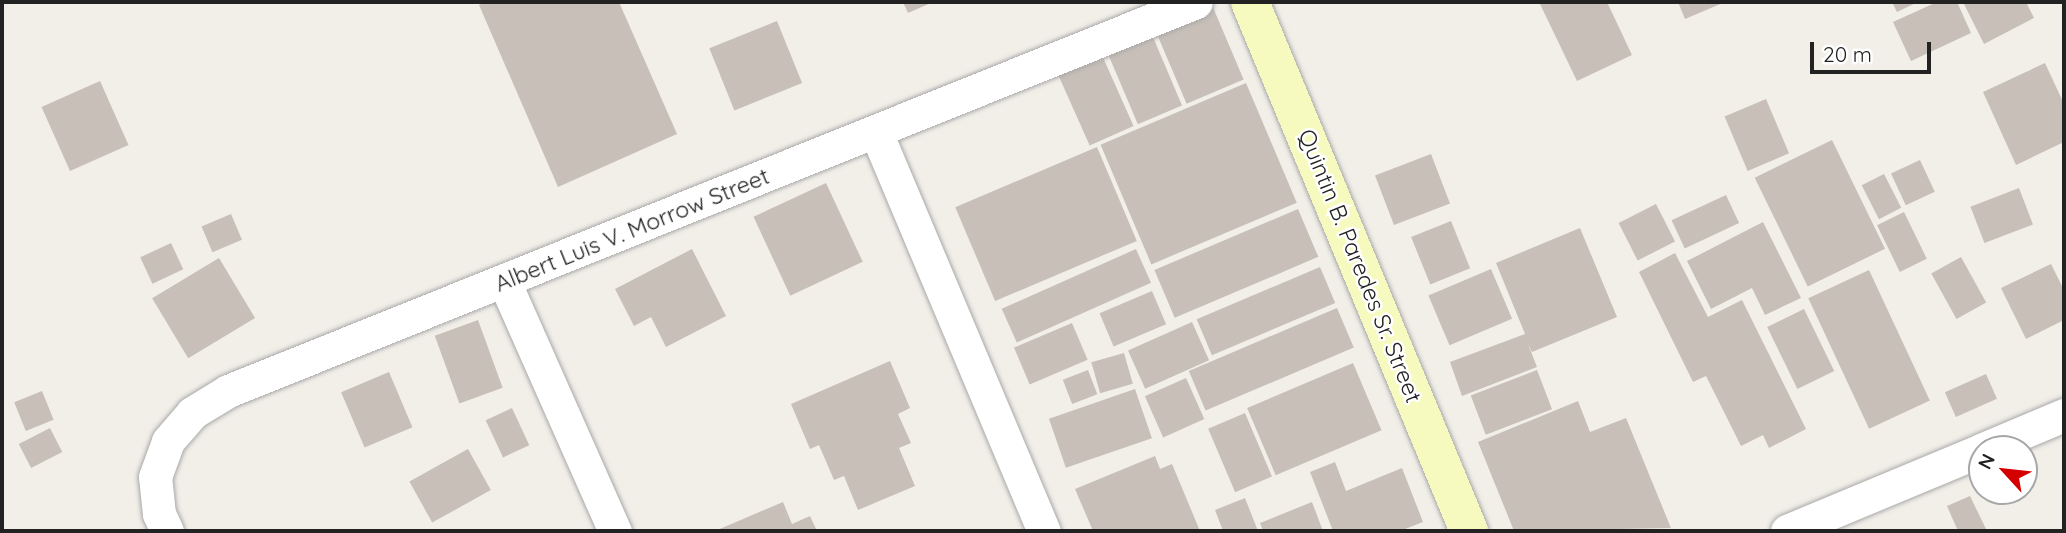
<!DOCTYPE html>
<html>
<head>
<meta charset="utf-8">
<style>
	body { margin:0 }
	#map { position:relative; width:2066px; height:533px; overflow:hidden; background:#f2efe9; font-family:Quicksand,sans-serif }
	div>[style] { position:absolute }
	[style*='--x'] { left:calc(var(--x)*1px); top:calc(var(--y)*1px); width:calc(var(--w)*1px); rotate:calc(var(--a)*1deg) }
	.building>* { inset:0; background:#c7bfb8; transform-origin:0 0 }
	.roads { filter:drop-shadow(0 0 2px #a9a9a9) drop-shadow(0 0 2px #a9a9a9) }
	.street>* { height:33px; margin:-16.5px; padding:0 16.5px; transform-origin:16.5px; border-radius:16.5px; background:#fff }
	.secondary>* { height:38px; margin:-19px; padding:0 19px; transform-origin:19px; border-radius:19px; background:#f7fabf }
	span { translate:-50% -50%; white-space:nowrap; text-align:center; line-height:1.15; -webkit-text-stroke:5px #fff; paint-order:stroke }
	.street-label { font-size:23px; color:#222 }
	.frame { position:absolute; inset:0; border:4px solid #222; pointer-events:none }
	.north { position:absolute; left:1968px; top:435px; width:70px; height:70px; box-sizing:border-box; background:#fff; border:2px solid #a7a7a7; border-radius:50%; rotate:297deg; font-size:19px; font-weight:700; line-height:28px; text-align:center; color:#222 }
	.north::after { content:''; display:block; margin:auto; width:24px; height:32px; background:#d40000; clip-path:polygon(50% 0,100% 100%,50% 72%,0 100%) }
	.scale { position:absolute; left:1810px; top:42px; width:121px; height:32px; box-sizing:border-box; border:4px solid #222; border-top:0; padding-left:9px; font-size:21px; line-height:24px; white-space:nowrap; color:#222; -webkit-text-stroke:5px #fff; paint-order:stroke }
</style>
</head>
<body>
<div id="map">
	<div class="building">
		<i style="clip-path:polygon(486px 2px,619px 2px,677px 134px,558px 187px,479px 5px)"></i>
		<i style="clip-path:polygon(903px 2px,933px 2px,908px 13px)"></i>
		<i style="clip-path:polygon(1607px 2px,1632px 55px,1577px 81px,1540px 4px)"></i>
		<i style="clip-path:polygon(1678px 2px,1725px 2px,1685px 19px)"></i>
		<i style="clip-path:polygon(1892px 2px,1918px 2px,1897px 12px)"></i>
		<i style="clip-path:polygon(1937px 2px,1957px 2px,1971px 33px,1911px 61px,1893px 22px)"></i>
		<i style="clip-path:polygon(1963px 2px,2026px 2px,2034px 18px,1984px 44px)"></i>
		<i style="left:1212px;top:5px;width:81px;height:62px;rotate:67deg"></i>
		<i style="left:777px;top:21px;width:67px;height:73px;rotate:68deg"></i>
		<i style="left:1150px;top:30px;width:82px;height:48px;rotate:67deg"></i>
		<i style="left:1101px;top:53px;width:80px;height:48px;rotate:66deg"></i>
		<i style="clip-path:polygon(2045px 63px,2064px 104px,2064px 142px,2016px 165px,1983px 92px)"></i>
		<i style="left:100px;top:81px;width:70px;height:64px;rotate:66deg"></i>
		<i style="left:1246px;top:83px;width:130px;height:158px;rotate:67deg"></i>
		<i style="left:1766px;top:99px;width:59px;height:45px;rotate:67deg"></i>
		<i style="left:1832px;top:140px;width:121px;height:86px;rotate:64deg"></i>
		<i style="left:1097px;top:147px;width:102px;height:154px;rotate:67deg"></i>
		<i style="left:1431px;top:154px;width:53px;height:60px;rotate:69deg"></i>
		<i style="left:1920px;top:160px;width:35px;height:32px;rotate:65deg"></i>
		<i style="left:1884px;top:174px;width:38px;height:25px;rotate:63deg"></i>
		<i style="left:826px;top:183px;width:87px;height:80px;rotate:65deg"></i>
		<i style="left:2019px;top:188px;width:39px;height:52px;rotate:69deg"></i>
		<i style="left:1726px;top:195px;width:31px;height:60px;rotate:65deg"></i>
		<i style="left:1656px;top:204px;width:42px;height:42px;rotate:63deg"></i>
		<i style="left:1298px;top:209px;width:52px;height:156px;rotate:67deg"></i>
		<i style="left:1904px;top:212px;width:52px;height:30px;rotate:64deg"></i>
		<i style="left:231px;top:214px;width:28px;height:32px;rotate:67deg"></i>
		<i style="left:1451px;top:221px;width:51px;height:43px;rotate:68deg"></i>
		<i style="clip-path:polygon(1763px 222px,1801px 298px,1765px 315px,1752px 288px,1711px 309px,1687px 261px)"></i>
		<i style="clip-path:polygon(1580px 228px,1617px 317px,1532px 352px,1528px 344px,1537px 367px,1462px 396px,1450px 362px,1525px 334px,1496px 263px)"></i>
		<i style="left:171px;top:243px;width:29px;height:34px;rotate:65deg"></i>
		<i style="clip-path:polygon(692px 249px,726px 316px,666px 347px,651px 317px,634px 326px,615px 289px)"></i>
		<i style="left:1136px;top:249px;width:37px;height:147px;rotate:66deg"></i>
		<i style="clip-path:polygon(1675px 253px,1708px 317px,1742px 300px,1806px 429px,1769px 448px,1763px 435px,1741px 446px,1706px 376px,1693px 382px,1639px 272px)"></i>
		<i style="left:1961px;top:257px;width:52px;height:34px;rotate:61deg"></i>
		<i style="left:219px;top:258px;width:70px;height:78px;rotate:59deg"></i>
		<i style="clip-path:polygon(2051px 264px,2064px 290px,2064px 320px,2026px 339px,2001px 288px)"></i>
		<i style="left:1320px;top:267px;width:39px;height:134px;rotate:67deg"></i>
		<i style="left:1491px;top:269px;width:54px;height:68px;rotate:67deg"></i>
		<i style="left:1869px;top:270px;width:144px;height:67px;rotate:65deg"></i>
		<i style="left:1152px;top:291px;width:36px;height:57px;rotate:67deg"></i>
		<i style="left:1337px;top:308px;width:43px;height:161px;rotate:67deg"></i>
		<i style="left:1804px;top:309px;width:69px;height:41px;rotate:64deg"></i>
		<i style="left:478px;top:320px;width:72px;height:46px;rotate:70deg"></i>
		<i style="left:1192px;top:322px;width:42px;height:70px;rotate:66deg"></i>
		<i style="left:1072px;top:323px;width:40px;height:63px;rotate:67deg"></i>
		<i style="left:1124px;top:353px;width:32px;height:34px;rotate:74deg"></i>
		<i style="clip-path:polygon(890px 361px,910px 408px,898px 414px,911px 443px,899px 448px,915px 486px,858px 510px,844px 476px,834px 480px,819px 445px,810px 449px,791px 404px)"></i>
		<i style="left:1353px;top:363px;width:73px;height:115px;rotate:67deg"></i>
		<i style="left:1088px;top:370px;width:26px;height:27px;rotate:69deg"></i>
		<i style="left:1537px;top:370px;width:42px;height:71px;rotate:69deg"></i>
		<i style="left:389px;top:372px;width:60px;height:52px;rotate:67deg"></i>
		<i style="left:1986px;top:374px;width:27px;height:45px;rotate:66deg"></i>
		<i style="left:1186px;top:378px;width:45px;height:45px;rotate:66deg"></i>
		<i style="left:1135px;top:389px;width:52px;height:91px;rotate:71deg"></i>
		<i style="left:42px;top:391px;width:31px;height:30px;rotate:68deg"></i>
		<i style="clip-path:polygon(1578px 401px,1590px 432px,1626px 418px,1671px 528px,1514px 531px,1478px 442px)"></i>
		<i style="left:512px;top:408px;width:41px;height:29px;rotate:65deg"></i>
		<i style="left:1245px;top:413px;width:69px;height:40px;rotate:67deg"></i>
		<i style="left:50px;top:428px;width:27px;height:35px;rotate:63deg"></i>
		<i style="left:468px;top:449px;width:47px;height:67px;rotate:61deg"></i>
		<i style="clip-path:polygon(1155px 456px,1160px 469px,1172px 464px,1200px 531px,1093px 531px,1075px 489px)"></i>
		<i style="clip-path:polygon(1335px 462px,1346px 491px,1402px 468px,1423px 522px,1400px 531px,1333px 531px,1310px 472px)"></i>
		<i style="clip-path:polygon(1970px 496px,1987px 531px,1958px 531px,1947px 506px)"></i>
		<i style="clip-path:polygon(1245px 498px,1258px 531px,1223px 531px,1215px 510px)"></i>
		<i style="clip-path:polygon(783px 502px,792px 524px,810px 516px,817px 531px,715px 531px)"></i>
		<i style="clip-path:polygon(1312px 502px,1323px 531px,1263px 531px,1260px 523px)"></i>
	</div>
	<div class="roads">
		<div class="street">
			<i style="--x:876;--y:132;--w:433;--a:67.2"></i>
			<i style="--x:504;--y:281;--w:274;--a:66.1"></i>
			<i style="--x:1983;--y:449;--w:88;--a:-22.8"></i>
			<i style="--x:167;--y:531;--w:19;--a:-115"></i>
			<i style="--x:159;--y:514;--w:37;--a:-96"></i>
			<i style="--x:155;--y:477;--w:38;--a:-70"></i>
			<i style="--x:168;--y:441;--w:37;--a:-49"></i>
			<i style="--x:192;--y:413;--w:42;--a:-31.4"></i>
			<i style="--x:228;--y:391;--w:1043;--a:-21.89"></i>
			<i style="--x:1787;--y:531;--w:211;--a:-22.6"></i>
		</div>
		<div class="secondary">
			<i style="--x:1250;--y:2;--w:573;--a:67.51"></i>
		</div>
	</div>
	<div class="street-label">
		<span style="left:632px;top:230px;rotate:-22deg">Albert Luis V. Morrow Street</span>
		<span style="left:1360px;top:266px;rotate:68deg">Quintin B. Paredes Sr. Street</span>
	</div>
	<div class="frame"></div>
	<div class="north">N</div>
	<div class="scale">20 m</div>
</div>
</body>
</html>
